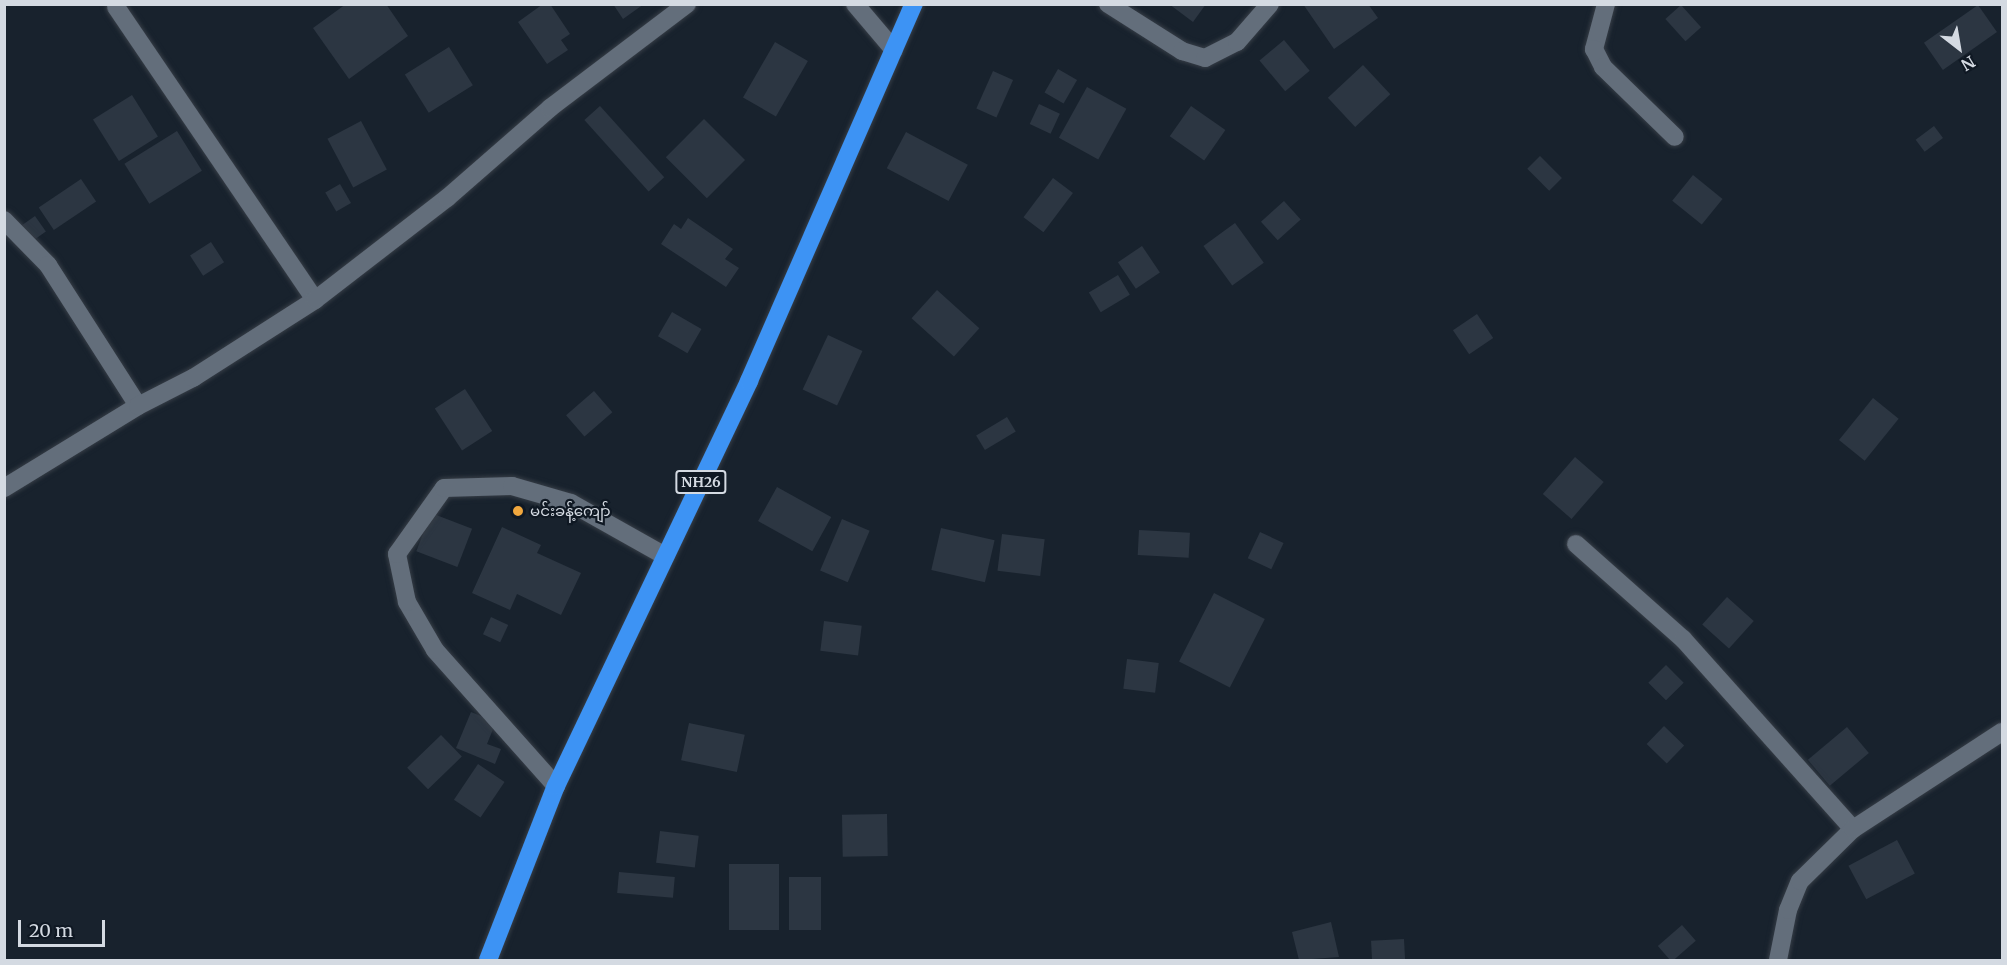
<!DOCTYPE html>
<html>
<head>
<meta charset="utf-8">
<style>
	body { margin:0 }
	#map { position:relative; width:2007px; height:965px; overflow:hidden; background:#18222d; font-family:Merriweather,"Noto Sans Myanmar",serif }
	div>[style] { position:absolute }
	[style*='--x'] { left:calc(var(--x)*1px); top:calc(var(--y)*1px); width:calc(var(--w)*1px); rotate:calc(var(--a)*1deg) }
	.building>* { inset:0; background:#2c3642; transform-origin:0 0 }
	.roads { filter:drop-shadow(0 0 2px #363d46) drop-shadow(0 0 2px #363d46) }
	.minor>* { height:18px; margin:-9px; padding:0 9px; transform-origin:9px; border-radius:9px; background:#636e7b }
	.highway>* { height:18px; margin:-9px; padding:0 9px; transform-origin:9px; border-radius:9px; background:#3d93f4 }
	.dots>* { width:16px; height:16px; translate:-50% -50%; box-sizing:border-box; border:3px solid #0f1823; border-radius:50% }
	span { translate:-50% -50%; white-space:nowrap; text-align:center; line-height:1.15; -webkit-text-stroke:4.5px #0f1823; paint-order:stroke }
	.shield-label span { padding:2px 4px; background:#0f1823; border:2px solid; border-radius:4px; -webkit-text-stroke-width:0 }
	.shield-label { font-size:14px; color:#d4dae2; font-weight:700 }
	.poi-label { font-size:15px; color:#d4dae2 }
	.left { translate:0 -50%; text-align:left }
	.frame { position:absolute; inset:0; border:6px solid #d4dae2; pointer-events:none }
	.north { position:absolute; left:1929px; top:18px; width:60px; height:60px; -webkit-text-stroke:4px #0f1823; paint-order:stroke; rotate:149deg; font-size:16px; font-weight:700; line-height:24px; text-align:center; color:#d4dae2 }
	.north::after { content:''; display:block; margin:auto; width:21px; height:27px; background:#d4dae2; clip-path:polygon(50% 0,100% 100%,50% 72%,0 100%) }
	.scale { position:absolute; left:18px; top:920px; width:87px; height:27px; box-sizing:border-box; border:3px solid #d4dae2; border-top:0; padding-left:8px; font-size:18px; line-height:21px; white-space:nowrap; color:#d4dae2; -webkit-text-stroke:4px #0f1823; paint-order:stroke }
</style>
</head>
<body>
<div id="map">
	<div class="building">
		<i style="clip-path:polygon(346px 4px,386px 4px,408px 36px,349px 79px,313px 28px)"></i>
		<i style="clip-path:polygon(543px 4px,550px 4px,570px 34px,561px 40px,568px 50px,547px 64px,518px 22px)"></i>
		<i style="clip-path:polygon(613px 4px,644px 4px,623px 19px)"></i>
		<i style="clip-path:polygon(1169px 4px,1206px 4px,1193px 22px)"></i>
		<i style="clip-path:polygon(1303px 4px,1368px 4px,1378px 18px,1334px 49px)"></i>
		<i style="left:1681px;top:5px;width:30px;height:21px;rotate:48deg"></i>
		<i style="left:1978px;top:5px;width:33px;height:66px;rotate:55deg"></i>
		<i style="left:1284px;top:40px;width:40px;height:32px;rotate:50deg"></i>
		<i style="left:775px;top:42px;width:38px;height:64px;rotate:30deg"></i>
		<i style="left:449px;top:47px;width:45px;height:52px;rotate:58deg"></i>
		<i style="left:1363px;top:65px;width:40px;height:48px;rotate:47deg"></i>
		<i style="left:1058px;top:69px;width:22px;height:27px;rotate:30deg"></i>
		<i style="left:993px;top:71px;width:22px;height:41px;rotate:24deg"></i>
		<i style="left:1087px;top:87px;width:45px;height:58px;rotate:29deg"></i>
		<i style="left:132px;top:95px;width:49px;height:46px;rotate:58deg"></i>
		<i style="left:1039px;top:104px;width:23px;height:22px;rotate:25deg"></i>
		<i style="left:600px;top:106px;width:96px;height:21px;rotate:48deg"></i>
		<i style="left:1191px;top:106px;width:42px;height:37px;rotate:35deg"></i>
		<i style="left:704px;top:119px;width:58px;height:54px;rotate:45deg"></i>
		<i style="left:361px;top:121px;width:55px;height:38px;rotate:62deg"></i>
		<i style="left:1934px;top:126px;width:15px;height:23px;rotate:53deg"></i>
		<i style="left:177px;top:131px;width:47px;height:62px;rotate:58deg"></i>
		<i style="left:906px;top:132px;width:70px;height:41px;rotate:28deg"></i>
		<i style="left:1540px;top:156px;width:31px;height:18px;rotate:45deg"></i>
		<i style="left:1693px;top:175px;width:38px;height:33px;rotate:39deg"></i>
		<i style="left:1053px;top:178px;width:25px;height:49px;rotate:37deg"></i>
		<i style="left:81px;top:179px;width:27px;height:51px;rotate:56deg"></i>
		<i style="left:340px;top:184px;width:22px;height:17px;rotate:60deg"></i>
		<i style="left:1284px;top:201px;width:25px;height:31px;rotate:48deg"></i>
		<i style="left:35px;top:216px;width:19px;height:16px;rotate:55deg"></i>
		<i style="clip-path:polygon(688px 218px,733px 249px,725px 259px,739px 268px,726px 287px,661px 244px,674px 224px,681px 229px)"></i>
		<i style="left:1235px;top:223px;width:49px;height:39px;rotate:54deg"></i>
		<i style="left:211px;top:242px;width:24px;height:25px;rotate:57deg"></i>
		<i style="left:1142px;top:246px;width:32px;height:29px;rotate:56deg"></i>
		<i style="left:1118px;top:275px;width:23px;height:34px;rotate:59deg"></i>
		<i style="left:937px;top:290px;width:57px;height:38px;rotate:42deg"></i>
		<i style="left:672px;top:312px;width:34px;height:28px;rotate:30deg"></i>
		<i style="left:1477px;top:314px;width:29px;height:29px;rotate:56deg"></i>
		<i style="left:828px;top:335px;width:38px;height:60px;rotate:25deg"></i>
		<i style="left:465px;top:389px;width:50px;height:36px;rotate:57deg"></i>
		<i style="left:594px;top:391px;width:28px;height:37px;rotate:49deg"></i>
		<i style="left:1873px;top:398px;width:33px;height:54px;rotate:39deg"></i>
		<i style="left:1007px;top:417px;width:17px;height:36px;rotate:59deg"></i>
		<i style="left:1575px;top:457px;width:38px;height:49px;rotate:41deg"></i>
		<i style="left:777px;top:487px;width:62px;height:39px;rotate:29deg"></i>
		<i style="left:431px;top:513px;width:44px;height:41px;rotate:21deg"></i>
		<i style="left:842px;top:519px;width:30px;height:56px;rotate:23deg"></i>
		<i style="clip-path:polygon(502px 527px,541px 545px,537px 553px,581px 573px,561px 615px,517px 594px,510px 610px,472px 593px)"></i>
		<i style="left:941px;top:528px;width:55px;height:43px;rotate:13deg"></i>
		<i style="left:1139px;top:530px;width:51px;height:25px;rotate:3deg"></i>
		<i style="left:1260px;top:532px;width:26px;height:29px;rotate:25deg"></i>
		<i style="left:1002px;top:534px;width:43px;height:37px;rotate:7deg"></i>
		<i style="left:1214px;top:593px;width:57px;height:77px;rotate:27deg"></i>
		<i style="left:1727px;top:597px;width:36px;height:37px;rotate:42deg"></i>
		<i style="left:491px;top:617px;width:19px;height:19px;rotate:25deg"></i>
		<i style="left:824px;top:621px;width:38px;height:30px;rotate:7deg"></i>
		<i style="left:1127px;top:659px;width:32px;height:30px;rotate:7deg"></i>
		<i style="left:1666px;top:665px;width:25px;height:25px;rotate:45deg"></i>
		<i style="clip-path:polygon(471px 712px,496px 722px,487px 744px,501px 749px,495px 764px,456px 748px)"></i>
		<i style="left:689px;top:723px;width:57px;height:38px;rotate:12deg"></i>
		<i style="left:1664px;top:726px;width:28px;height:25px;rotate:44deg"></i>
		<i style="left:1847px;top:727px;width:34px;height:51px;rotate:50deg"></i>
		<i style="left:441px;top:735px;width:30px;height:47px;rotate:46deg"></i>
		<i style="left:478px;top:764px;width:32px;height:43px;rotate:34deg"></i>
		<i style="left:887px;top:814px;width:42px;height:45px;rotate:89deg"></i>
		<i style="left:660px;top:831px;width:39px;height:32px;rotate:7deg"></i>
		<i style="left:1897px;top:840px;width:38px;height:55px;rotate:62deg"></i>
		<i style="left:779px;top:864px;width:66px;height:50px;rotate:90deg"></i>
		<i style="left:619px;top:872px;width:56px;height:21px;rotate:5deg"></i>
		<i style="left:789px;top:877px;width:32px;height:53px"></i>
		<i style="clip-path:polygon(1331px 922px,1339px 957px,1299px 960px,1292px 932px)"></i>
		<i style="left:1682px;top:925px;width:21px;height:32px;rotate:49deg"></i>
		<i style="left:1404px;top:939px;width:21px;height:33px;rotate:87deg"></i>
	</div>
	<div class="roads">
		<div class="minor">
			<i style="--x:855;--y:4;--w:60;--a:49.7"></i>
			<i style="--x:1108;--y:4;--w:88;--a:32.4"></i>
			<i style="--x:1182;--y:51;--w:24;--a:17"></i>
			<i style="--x:1205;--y:58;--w:36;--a:-27"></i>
			<i style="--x:1237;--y:42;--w:50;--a:-49"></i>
			<i style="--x:1606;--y:4;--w:47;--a:104.9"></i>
			<i style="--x:1594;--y:49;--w:20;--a:63"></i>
			<i style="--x:1603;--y:67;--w:100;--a:44.2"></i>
			<i style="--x:116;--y:7;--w:354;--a:55.8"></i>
			<i style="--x:4;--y:220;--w:63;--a:45.6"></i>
			<i style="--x:48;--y:265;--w:167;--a:57.4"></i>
			<i style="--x:138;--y:406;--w:157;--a:148.5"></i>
			<i style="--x:138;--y:406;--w:62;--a:-27"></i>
			<i style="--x:193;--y:378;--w:145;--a:-32.6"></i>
			<i style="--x:315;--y:300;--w:167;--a:-37.7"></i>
			<i style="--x:447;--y:198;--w:137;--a:-41.1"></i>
			<i style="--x:550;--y:108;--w:172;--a:-37.2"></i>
			<i style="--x:1576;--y:544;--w:143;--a:41.6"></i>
			<i style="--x:1683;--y:639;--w:255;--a:48.2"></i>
			<i style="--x:556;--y:786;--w:182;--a:-131.7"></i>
			<i style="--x:435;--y:650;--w:56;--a:-120.3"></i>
			<i style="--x:407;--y:602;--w:49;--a:-101.8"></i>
			<i style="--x:397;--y:554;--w:81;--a:-54.5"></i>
			<i style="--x:444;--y:488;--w:68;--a:-1.7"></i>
			<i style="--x:512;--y:486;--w:61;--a:16.1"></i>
			<i style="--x:571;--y:503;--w:108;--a:29.4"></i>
			<i style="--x:1778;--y:960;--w:51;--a:-78.7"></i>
			<i style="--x:1788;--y:910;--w:31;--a:-68"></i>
			<i style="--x:1800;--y:881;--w:74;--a:-44.5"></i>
			<i style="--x:1853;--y:829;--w:178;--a:-33.1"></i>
		</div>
		<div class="highway">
			<i style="--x:488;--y:960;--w:187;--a:-68.7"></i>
			<i style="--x:556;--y:786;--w:449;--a:-64.5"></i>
			<i style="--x:749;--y:381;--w:412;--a:-66.4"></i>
		</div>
	</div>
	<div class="dots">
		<i style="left:518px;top:511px;background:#f0a73e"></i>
	</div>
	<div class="shield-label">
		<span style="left:701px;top:482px">NH26</span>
	</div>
	<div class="poi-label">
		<span class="left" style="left:530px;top:511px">မင်းခန့်ကျော်</span>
	</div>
	<div class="frame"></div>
	<div class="north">N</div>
	<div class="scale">20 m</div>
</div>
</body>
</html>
